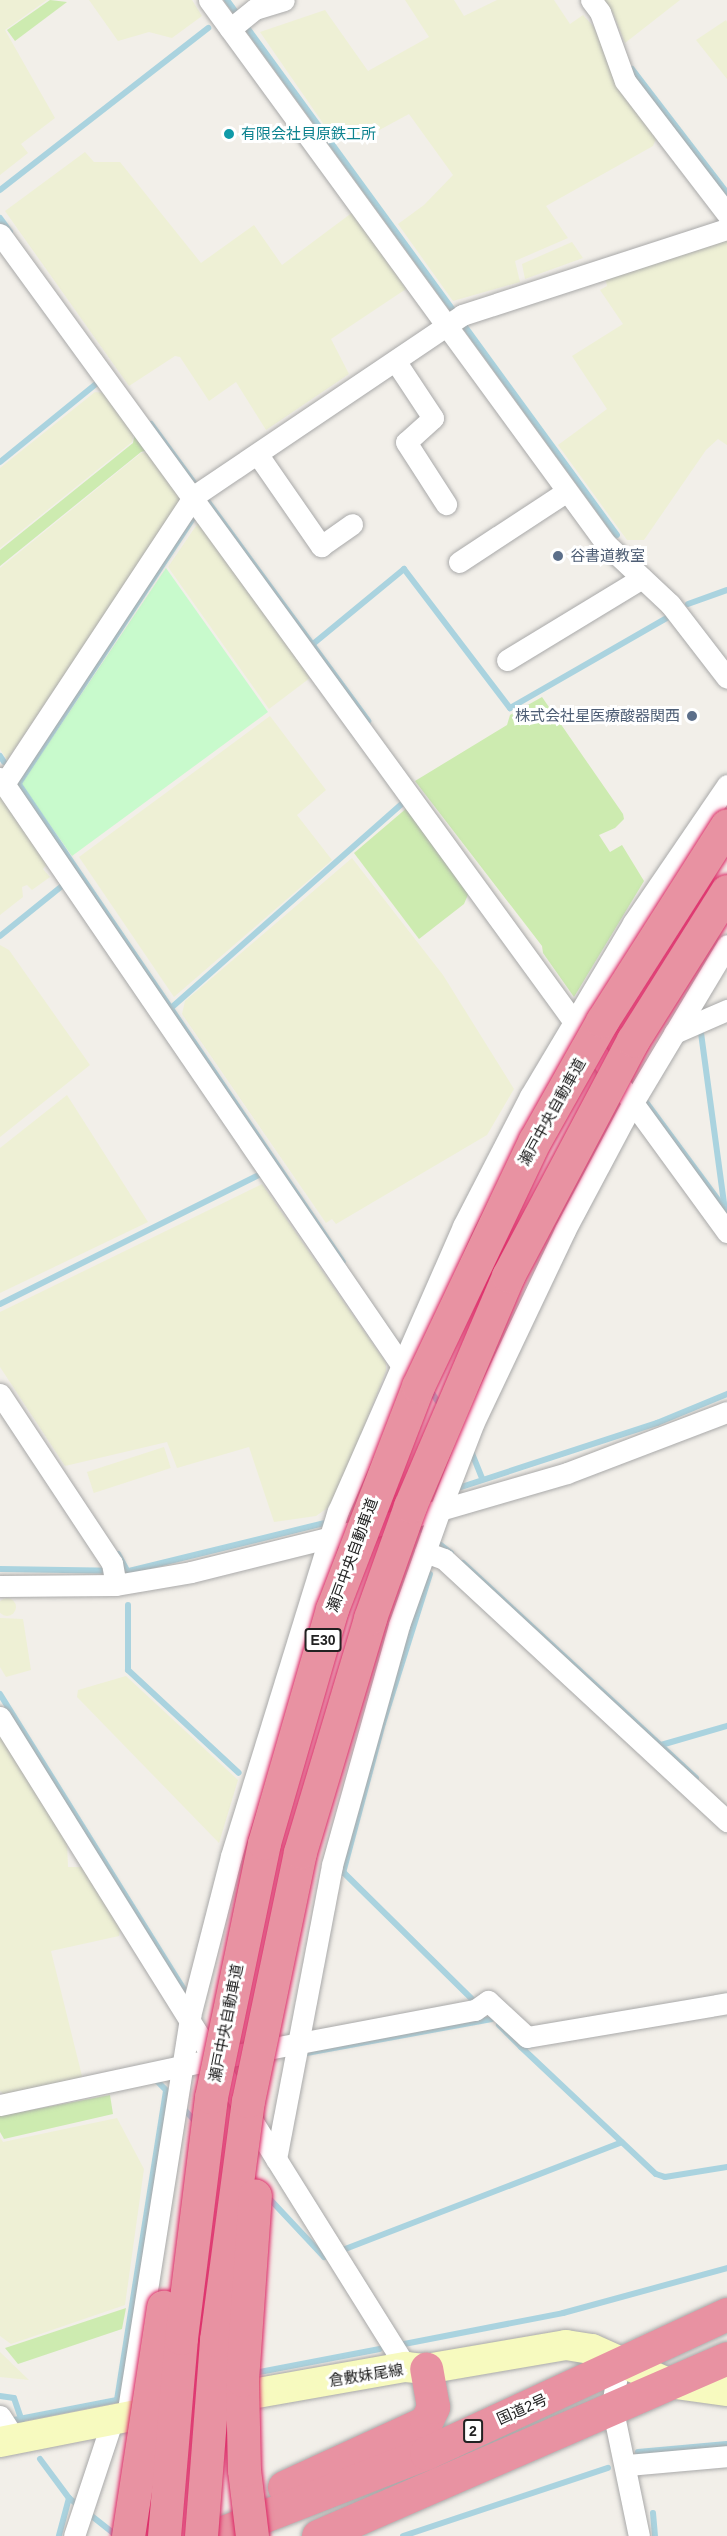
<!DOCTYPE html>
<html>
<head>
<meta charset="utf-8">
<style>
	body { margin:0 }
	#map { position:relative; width:727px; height:2536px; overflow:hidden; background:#f2efe9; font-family:Arial,"Noto Sans JP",sans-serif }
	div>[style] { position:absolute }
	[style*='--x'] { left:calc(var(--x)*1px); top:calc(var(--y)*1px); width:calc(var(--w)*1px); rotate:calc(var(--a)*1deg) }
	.farmland>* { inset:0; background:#eef0d5; transform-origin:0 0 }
	.round { border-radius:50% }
	.grass>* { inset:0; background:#cdebb0 }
	.park>* { inset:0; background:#c8facc }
	.stream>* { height:6px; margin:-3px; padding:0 3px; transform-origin:3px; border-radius:3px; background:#aad3df }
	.roads { filter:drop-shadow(0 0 2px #a9a9a9) drop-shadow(0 0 2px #a9a9a9) }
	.street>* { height:21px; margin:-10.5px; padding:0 10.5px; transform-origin:10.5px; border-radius:10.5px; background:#fff }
	.secondary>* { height:30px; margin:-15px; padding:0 15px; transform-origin:15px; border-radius:15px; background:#f7fabf }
	.highway>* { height:33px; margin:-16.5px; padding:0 16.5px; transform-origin:16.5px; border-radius:16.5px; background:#e892a2 }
	.bridges { filter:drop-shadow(0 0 2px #dc2a67) drop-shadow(0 0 2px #dc2a67) }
	.highway-bridge>* { height:33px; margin:-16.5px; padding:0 16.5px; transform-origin:16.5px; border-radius:16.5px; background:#e892a2 }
	.dots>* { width:16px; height:16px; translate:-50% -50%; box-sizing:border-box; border:3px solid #fff; border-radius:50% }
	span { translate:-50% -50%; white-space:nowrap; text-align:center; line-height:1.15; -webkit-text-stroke:6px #fff; paint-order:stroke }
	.shield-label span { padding:2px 4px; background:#fff; border:2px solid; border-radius:4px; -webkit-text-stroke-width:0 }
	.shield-label { font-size:14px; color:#222; font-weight:700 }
	.culture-label { font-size:15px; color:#0d838f }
	.left { translate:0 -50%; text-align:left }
	.service-label { font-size:15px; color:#4e5e75 }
	.right { translate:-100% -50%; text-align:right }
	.street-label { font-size:15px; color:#222 }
</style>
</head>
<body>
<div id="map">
	<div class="farmland">
		<i style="clip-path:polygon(0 0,47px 0,5px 30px,55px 118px,21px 144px,28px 153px,0 175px)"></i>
		<i style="clip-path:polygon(89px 0,192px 0,202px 16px,172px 38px,149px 32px,118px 41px)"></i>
		<i style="clip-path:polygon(405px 0,454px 0,464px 16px,497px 0,554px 0,570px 24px,583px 15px,594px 27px,616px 80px,658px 134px,653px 146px,546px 206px,568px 238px,515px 261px,520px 282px,453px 301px,398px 224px,424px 205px,453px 175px,409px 114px,359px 141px,354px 133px,336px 142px,260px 32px,325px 10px,368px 71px,429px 37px)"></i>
		<i style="clip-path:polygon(603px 0,680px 0,625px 43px,613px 13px)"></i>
		<i style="clip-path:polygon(726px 20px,727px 22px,727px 79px,696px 40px)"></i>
		<i style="clip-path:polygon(85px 152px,94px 162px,120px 162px,201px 263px,254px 225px,282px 265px,353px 212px,406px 289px,331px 339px,349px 374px,266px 430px,236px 382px,209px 401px,180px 357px,175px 356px,129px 386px,5px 211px)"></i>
		<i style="clip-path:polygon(727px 238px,727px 445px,718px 439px,706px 450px,644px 540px,627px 540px,558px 445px,607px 409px,572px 356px,623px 324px,600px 290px,607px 286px,605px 276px)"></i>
		<i style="clip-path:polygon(572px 242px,583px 258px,525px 279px,522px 264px)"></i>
		<i style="clip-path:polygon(95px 392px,104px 393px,134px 433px,132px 442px,0 548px,0 468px)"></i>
		<i style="clip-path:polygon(149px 452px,180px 498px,179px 504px,7px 760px,0 749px,0 568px,141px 453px)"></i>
		<i style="clip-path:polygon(200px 520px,310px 678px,269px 709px,168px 567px)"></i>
		<i style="clip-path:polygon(270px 716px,326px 790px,297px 815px,332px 860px,174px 997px,79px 857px)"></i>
		<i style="clip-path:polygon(0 794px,47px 864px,43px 869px,50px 877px,32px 890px,27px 885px,22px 887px,23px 897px,0 915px)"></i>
		<i style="clip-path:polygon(352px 858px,443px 975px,514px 1089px,487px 1135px,336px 1224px,332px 1219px,326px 1223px,182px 1014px,185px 1001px)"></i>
		<i style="clip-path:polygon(0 945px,9px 950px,90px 1065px,0 1137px)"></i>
		<i style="clip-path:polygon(67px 1095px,148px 1222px,0 1293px,0 1148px)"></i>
		<i style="clip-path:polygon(262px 1184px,386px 1363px,386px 1371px,333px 1504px,316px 1516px,274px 1522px,249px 1447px,177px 1468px,167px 1442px,65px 1466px,0 1367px,0 1312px)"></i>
		<i style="left:164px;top:1447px;width:22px;height:81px;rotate:72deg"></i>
		<i class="round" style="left:-2px;top:1598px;width:18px;height:18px"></i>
		<i style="clip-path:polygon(0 1618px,23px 1619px,31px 1670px,6px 1677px,0 1667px)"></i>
		<i style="clip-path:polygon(126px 1676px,238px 1780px,219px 1843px,77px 1697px,78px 1690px)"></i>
		<i style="clip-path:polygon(0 1735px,67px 1842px,68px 1867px,83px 1867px,120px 1929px,119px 1936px,51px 1951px,82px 2076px,76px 2083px,6px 2096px,0 2091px)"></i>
		<i style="clip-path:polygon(117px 2118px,144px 2169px,125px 2305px,11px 2344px,0 2336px,0 2137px,3px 2142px)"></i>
		<i style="clip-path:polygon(0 2352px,29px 2380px,0 2377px)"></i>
	</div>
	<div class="grass">
		<i style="clip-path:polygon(50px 0,67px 2px,15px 41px,7px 30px)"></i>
		<i style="clip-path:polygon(135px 432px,148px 450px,141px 452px,0 566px,0 550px,133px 443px)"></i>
		<i style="clip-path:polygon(542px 697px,623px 814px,624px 819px,615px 828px,599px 835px,610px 852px,622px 845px,644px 881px,574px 997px,543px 953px,542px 946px,415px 781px,507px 725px,510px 715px)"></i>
		<i style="clip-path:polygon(408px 807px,470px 890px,464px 904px,419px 939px,354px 853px)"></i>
		<i style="clip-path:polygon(110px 2095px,113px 2114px,4px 2139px,0 2132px,0 2116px)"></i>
		<i style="clip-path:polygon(126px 2308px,122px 2329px,18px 2364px,5px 2348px)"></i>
	</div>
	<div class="park">
		<i style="clip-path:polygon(166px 568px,268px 712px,72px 856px,21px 784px)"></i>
	</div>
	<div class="stream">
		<i style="--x:227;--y:0;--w:662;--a:53.91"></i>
		<i style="--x:632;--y:69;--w:156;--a:52.5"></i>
		<i style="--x:0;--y:190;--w:264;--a:-37.9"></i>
		<i style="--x:0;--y:218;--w:17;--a:54"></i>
		<i style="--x:151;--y:424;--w:368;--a:53.8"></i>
		<i style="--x:0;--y:462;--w:124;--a:-39.1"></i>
		<i style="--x:688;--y:604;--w:41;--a:-19.7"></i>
		<i style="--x:313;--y:644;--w:118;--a:-39.5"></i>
		<i style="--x:404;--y:569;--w:175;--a:52.7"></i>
		<i style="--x:510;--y:708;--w:187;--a:-29.9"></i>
		<i style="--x:0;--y:756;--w:7;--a:56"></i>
		<i style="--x:16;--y:780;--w:582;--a:55.85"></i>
		<i style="--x:19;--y:783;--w:326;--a:-56.7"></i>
		<i style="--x:0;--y:936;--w:86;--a:-38.9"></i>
		<i style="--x:171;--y:1008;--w:314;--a:-41.5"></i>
		<i style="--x:701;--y:1033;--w:179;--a:82.3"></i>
		<i style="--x:646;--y:1102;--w:133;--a:53.6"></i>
		<i style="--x:0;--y:1304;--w:296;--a:-26.5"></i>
		<i style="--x:428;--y:1387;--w:23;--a:56"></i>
		<i style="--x:469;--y:1446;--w:35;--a:68"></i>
		<i style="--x:452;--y:1490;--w:216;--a:-18.1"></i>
		<i style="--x:657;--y:1423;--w:76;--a:-22.5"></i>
		<i style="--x:414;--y:1524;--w:47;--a:38.1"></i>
		<i style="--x:118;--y:1554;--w:23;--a:61"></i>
		<i style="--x:463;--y:1563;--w:317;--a:42.7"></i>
		<i style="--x:0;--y:1569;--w:129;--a:0.9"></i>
		<i style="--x:129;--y:1571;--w:206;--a:-13.8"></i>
		<i style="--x:128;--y:1605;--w:65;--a:90"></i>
		<i style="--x:128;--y:1670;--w:151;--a:42.9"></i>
		<i style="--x:0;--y:1694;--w:350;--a:58.1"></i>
		<i style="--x:661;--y:1745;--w:69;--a:-16.1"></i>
		<i style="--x:338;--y:1867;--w:195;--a:44.6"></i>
		<i style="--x:343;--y:1873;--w:155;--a:-75.1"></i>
		<i style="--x:383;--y:1723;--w:156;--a:-72.5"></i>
		<i style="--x:499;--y:2025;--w:31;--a:45"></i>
		<i style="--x:521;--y:2047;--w:10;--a:-11"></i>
		<i style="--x:521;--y:2047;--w:185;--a:43.3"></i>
		<i style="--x:656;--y:2174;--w:9;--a:18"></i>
		<i style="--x:665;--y:2177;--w:63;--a:-9.2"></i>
		<i style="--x:301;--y:2054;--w:194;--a:-10.4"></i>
		<i style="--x:157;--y:2081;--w:16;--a:45"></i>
		<i style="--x:181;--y:2106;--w:23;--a:47"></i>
		<i style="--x:266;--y:2195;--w:85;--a:46.9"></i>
		<i style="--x:324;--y:2257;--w:4;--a:-27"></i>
		<i style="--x:340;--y:2251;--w:302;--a:-21.1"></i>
		<i style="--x:399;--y:2345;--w:167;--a:-11"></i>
		<i style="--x:563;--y:2313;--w:170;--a:-15.3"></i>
		<i style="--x:254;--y:2373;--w:128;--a:-10.8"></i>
		<i style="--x:0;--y:2396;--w:14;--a:8"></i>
		<i style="--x:14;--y:2398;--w:24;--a:71"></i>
		<i style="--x:117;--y:2400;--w:313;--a:-81"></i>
		<i style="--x:9;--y:2421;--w:119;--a:-11.1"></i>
		<i style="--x:638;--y:2452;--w:89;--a:-5.1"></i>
		<i style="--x:40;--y:2459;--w:49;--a:53.4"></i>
		<i style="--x:69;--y:2498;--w:39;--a:105"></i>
		<i style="--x:69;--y:2498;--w:61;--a:38.4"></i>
		<i style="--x:653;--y:2513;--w:23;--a:85"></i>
		<i style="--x:403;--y:2536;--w:216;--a:-18.4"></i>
	</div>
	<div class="roads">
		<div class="street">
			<i style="--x:209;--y:0;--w:673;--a:53.88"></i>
			<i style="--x:606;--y:544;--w:88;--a:43.2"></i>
			<i style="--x:670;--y:604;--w:93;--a:52.4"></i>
			<i style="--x:591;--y:0;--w:15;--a:53"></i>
			<i style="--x:600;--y:12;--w:73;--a:70.1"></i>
			<i style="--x:625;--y:81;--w:168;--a:52.5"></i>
			<i style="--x:230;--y:29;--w:32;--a:-39"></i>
			<i style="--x:255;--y:9;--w:30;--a:-17"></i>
			<i style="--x:0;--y:234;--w:1235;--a:53.93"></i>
			<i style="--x:396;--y:362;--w:67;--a:56.5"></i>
			<i style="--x:433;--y:418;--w:36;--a:138"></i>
			<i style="--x:406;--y:442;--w:74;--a:57.2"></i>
			<i style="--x:258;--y:455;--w:111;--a:55.3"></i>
			<i style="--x:321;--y:546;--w:38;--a:-35"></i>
			<i style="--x:459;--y:562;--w:129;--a:-33.3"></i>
			<i style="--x:507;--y:660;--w:158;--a:-31.3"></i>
			<i style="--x:0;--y:778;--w:709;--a:55.64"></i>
			<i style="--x:4;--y:784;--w:345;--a:-56.6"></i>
			<i style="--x:194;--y:496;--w:323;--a:-34"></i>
			<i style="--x:462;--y:315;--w:279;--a:-18"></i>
			<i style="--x:674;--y:1033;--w:58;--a:-23.5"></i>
			<i style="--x:0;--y:1394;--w:203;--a:56.5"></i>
			<i style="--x:112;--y:1563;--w:22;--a:80"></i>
			<i style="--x:425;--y:1552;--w:20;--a:20"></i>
			<i style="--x:444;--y:1559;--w:386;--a:42.8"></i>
			<i style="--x:0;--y:1586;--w:116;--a:-0.5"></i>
			<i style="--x:116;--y:1585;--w:76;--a:-9.8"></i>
			<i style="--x:191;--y:1572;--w:257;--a:-14"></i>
			<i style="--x:440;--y:1510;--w:132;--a:-16.2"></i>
			<i style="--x:567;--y:1473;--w:171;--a:-20.9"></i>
			<i style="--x:0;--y:1717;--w:766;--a:58.01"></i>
			<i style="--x:0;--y:2105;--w:220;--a:-12.1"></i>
			<i style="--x:215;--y:2059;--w:265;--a:-10.7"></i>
			<i style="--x:475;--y:2010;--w:16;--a:-35"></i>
			<i style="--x:488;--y:2001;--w:53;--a:42.7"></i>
			<i style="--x:527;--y:2037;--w:203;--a:-9.6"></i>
			<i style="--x:276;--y:2159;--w:299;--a:-79.2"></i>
			<i style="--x:332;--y:1865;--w:249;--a:-74.4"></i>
			<i style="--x:399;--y:1625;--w:122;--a:-70.4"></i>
			<i style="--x:440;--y:1510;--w:94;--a:-68.9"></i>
			<i style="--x:474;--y:1422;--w:212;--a:-64.6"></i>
			<i style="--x:565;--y:1230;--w:143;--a:-62"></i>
			<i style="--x:632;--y:1104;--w:185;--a:-59.1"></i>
			<i style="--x:619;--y:2362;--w:45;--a:99"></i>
			<i style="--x:612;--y:2406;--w:133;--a:78.3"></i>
			<i style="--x:0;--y:2416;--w:27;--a:57"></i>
			<i style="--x:127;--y:2416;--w:405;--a:-81"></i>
			<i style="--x:190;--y:2016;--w:165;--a:-75.6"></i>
			<i style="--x:231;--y:1856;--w:361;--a:-72.8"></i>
			<i style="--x:338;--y:1511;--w:311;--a:-66.3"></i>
			<i style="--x:463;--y:1226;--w:146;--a:-62.7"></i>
			<i style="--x:530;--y:1096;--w:201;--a:-59.2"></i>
			<i style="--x:633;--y:923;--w:167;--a:-55.7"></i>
			<i style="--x:627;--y:2465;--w:100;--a:-5.1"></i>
			<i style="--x:74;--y:2536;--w:123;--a:-71.6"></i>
		</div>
		<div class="secondary">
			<i style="--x:218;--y:2400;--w:191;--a:-10"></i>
			<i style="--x:406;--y:2367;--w:20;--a:6"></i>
			<i style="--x:426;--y:2369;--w:142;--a:-9.7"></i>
			<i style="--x:566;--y:2345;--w:26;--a:9"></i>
			<i style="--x:592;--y:2349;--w:83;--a:24.1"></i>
			<i style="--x:668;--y:2383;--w:60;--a:7.7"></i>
			<i style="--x:0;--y:2442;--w:174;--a:-11.2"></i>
		</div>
		<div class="highway">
			<i style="--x:284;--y:2487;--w:156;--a:-24.6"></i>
			<i style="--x:426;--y:2422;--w:17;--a:-65"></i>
			<i style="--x:433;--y:2407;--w:39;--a:-100"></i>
			<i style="--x:213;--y:2536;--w:229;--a:-21.3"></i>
			<i style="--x:426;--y:2453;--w:332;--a:-24.8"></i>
			<i style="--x:318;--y:2536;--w:446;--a:-23.5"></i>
		</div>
	</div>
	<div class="bridges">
		<div class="highway-bridge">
			<i style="--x:128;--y:2536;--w:232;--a:-81.3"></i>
			<i style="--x:164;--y:2536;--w:199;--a:-85.1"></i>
			<i style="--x:181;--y:2338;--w:243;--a:-82.9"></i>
			<i style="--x:211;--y:2097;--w:259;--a:-78.2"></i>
			<i style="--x:264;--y:1843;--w:244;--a:-73.8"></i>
			<i style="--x:332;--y:1609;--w:239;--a:-68.9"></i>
			<i style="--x:418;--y:1386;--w:272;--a:-64.6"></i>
			<i style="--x:535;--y:1140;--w:137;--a:-60.6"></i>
			<i style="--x:602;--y:1021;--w:232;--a:-57.5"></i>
			<i style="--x:201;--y:2536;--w:197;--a:-85.6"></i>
			<i style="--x:216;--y:2340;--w:241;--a:-82.4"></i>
			<i style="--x:248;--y:2101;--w:254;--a:-78.2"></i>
			<i style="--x:300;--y:1852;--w:244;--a:-73.3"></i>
			<i style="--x:370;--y:1618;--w:119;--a:-70.3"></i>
			<i style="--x:410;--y:1506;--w:250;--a:-66.9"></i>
			<i style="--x:508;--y:1276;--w:267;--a:-62.1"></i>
			<i style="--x:633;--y:1040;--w:176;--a:-57.8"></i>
			<i style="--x:252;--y:2536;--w:66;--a:-96.9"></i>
			<i style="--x:244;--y:2470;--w:90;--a:-91.3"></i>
			<i style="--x:242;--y:2380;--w:185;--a:-86"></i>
		</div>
	</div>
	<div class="dots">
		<i style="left:229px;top:134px;background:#0f9aa8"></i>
		<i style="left:558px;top:556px;background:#5c6f8a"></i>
		<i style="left:692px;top:716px;background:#5c6f8a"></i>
	</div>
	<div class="shield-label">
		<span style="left:323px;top:1640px">E30</span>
		<span style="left:473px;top:2431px">2</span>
	</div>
	<div class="culture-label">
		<span class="left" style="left:241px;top:134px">有限会社貝原鉄工所</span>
	</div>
	<div class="service-label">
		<span class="left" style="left:570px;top:556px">谷書道教室</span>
		<span class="right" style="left:680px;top:716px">株式会社星医療酸器関西</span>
	</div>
	<div class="street-label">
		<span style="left:552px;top:1112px;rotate:-61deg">瀬戸中央自動車道</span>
		<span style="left:352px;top:1555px;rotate:-70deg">瀬戸中央自動車道</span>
		<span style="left:226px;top:2023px;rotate:-79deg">瀬戸中央自動車道</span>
		<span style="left:366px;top:2375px;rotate:-9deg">倉敷妹尾線</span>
		<span style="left:522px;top:2409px;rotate:-24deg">国道2号</span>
	</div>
</div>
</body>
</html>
